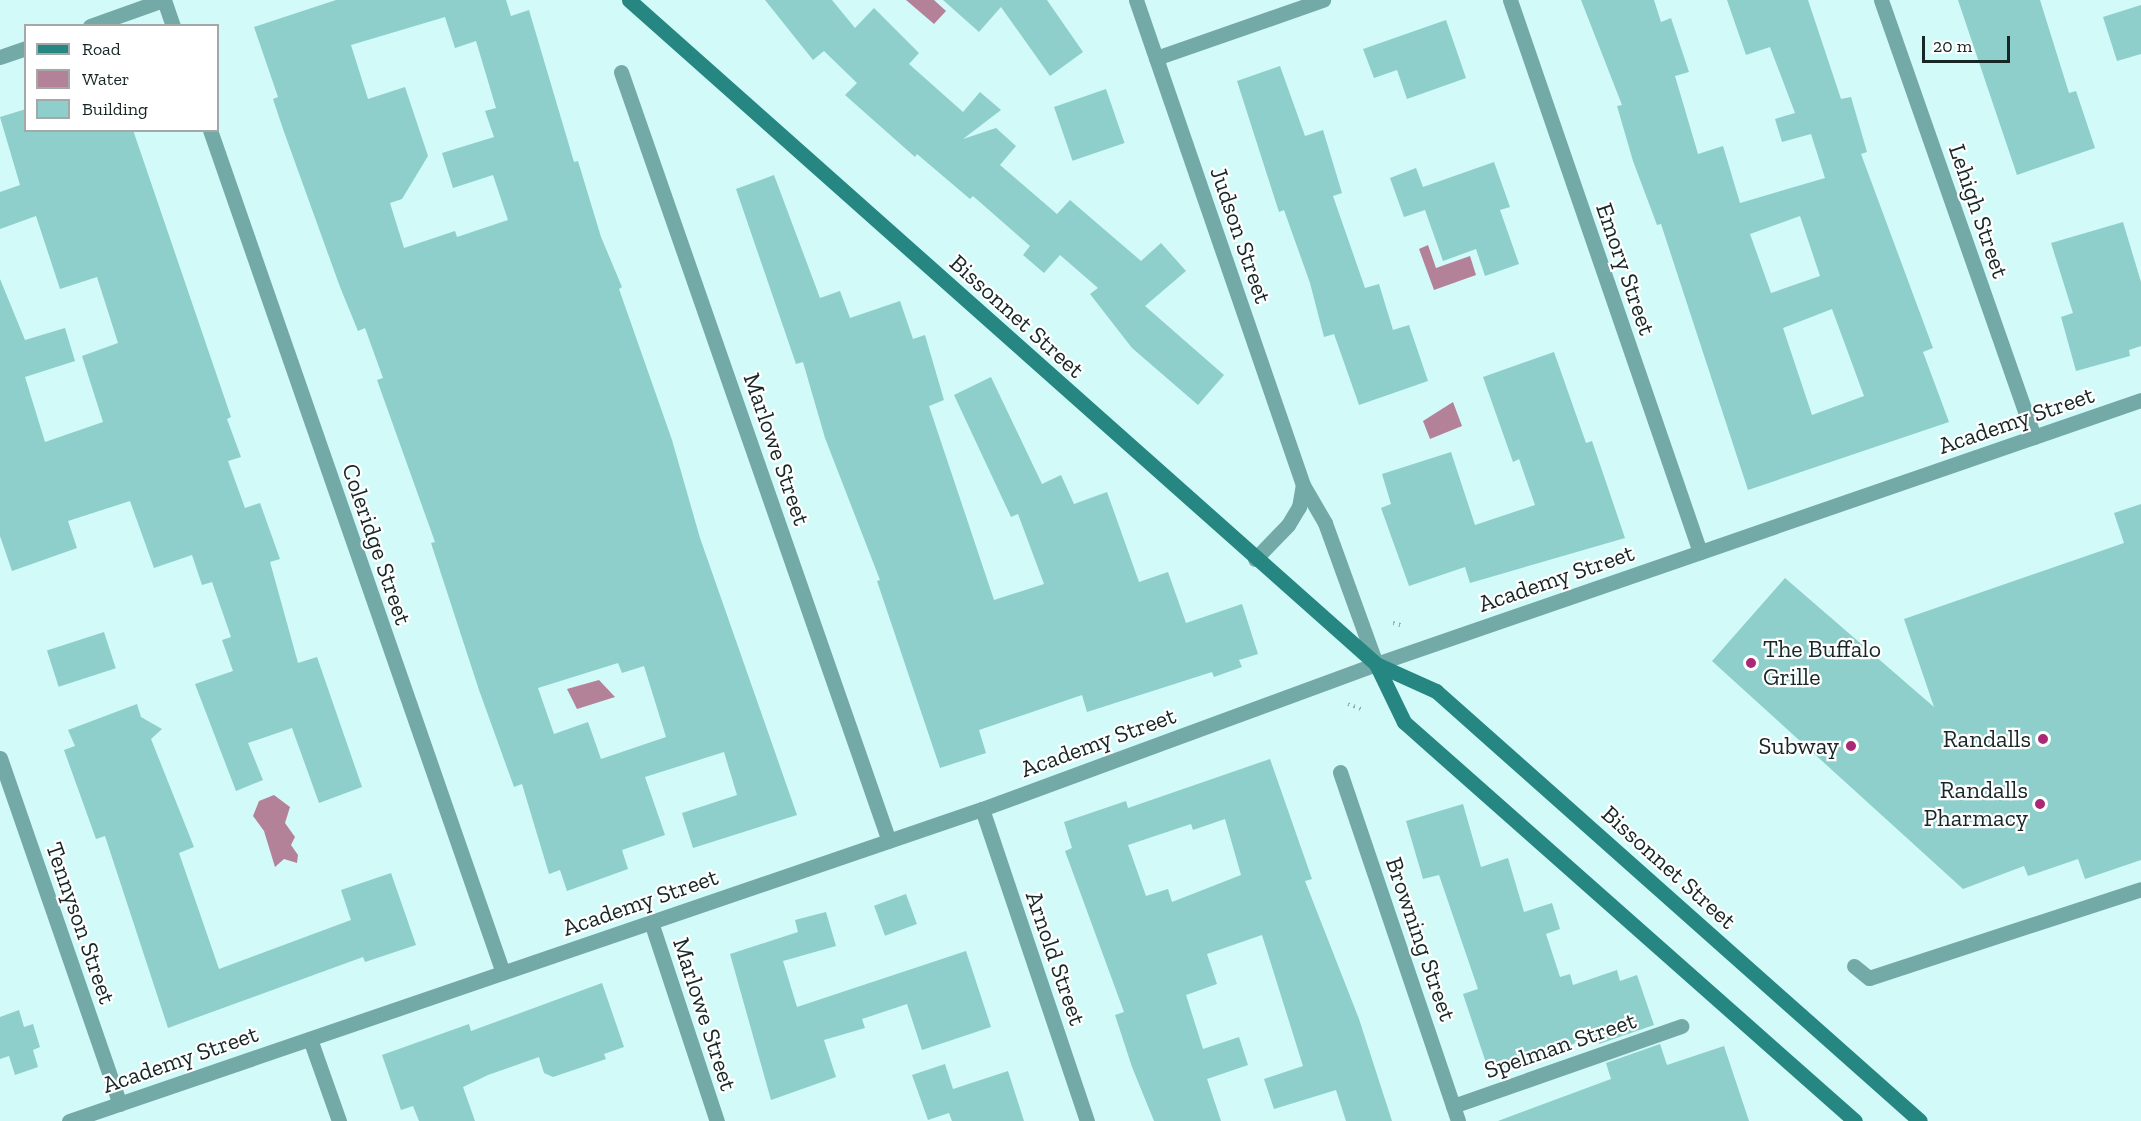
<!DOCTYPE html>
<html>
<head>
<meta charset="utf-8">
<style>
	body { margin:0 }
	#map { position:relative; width:2141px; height:1121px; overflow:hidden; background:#d1faf8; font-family:"Zilla Slab",serif }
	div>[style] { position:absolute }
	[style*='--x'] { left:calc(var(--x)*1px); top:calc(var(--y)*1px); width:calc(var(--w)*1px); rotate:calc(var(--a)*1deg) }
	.water>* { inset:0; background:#b38299 }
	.building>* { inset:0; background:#8ecfcc; transform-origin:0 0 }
	.path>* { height:4px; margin-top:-2px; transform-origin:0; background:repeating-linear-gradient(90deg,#91b1af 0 1.5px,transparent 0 6px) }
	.service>* { height:15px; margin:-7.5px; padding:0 7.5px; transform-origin:7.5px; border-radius:7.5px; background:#73a9a6 }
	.minor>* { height:15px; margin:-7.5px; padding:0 7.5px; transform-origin:7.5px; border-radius:7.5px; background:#73a9a6 }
	.tertiary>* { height:15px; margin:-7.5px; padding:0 7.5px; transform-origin:7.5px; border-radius:7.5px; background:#73a9a6 }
	.secondary>* { height:15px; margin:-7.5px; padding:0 7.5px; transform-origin:7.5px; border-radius:7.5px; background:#258682 }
	.dots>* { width:16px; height:16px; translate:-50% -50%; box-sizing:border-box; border:3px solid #fff; border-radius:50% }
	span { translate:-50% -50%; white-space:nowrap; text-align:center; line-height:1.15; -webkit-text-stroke:4.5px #fff; paint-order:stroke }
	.street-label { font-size:24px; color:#172726 }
	.poi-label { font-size:24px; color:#172726 }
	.left { translate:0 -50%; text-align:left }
	.right { translate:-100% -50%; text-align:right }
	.legend { position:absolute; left:24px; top:24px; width:195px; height:108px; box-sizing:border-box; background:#fff; border:2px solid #a2a9a8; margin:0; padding:8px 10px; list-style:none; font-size:18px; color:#172726 }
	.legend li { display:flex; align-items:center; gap:12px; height:30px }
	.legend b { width:30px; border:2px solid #a2a9a8 }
	.scale { position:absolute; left:1922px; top:36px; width:88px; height:27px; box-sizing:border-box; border:3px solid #172726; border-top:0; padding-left:8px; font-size:18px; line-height:21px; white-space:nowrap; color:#172726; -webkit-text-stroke:4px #fff; paint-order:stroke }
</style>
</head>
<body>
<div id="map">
	<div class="water">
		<i style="clip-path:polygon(906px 0,934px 0,946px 11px,934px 24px)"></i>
		<i style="clip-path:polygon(1428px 245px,1436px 268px,1470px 256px,1476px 275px,1434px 290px,1419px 249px)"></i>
		<i style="clip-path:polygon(1453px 402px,1462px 426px,1430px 439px,1423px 421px)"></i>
		<i style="clip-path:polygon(599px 680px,615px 697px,577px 709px,567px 689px)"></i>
		<i style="clip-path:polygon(274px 795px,290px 807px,285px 823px,295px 837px,291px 845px,298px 855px,297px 863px,284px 859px,275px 867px,264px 831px,253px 816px,259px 801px)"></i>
	</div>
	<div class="building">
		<i style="clip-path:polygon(evenodd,336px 0,506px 0,511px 16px,529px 10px,574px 162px,578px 161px,601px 237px,622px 287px,619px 289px,672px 440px,700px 538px,797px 815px,693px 848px,682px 813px,737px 795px,724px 752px,645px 777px,665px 835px,622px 850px,628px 869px,567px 891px,560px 870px,549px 874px,522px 784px,514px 787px,479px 690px,431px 543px,435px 542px,377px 380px,383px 378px,365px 328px,358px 331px,340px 287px,283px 129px,273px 99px,278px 97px,254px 27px,336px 0,445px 17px,455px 48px,476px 41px,496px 108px,485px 111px,494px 137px,442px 153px,453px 188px,493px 175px,508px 220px,457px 237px,455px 231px,404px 248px,390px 203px,402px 199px,428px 156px,405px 87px,368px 99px,351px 45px,445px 17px,336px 0,618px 663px,622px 673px,644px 666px,666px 737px,601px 759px,588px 722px,554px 734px,538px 688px,618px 663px)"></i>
		<i style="clip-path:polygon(765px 0,832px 0,855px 28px,874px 8px,919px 53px,909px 64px,963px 112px,980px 92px,1001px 110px,963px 139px,996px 128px,1016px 146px,1000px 165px,1057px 214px,1070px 200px,1141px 261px,1161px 243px,1186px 271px,1145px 306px,1224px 375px,1198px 405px,1132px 348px,1090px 294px,1098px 288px,1060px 255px,1044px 273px,1023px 255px,1030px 246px,973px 196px,970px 199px,917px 154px,915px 157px,845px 95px,857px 83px,824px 51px,813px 60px)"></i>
		<i style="clip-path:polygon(943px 0,1047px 0,1083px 52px,1050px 76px,1001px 7px,979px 32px)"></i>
		<i style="clip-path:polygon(evenodd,1581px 0,1654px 0,1661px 22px,1671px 18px,1689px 72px,1675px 76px,1698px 154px,1723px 146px,1740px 203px,1825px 178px,1811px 134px,1782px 142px,1775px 119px,1795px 113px,1770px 47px,1746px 55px,1727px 0,1808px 0,1841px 99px,1851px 97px,1867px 152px,1861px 154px,1933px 348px,1923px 352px,1949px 422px,1748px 490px,1661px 224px,1657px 225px,1633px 161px,1617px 106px,1622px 105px,1581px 0,1800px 216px,1820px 276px,1771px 293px,1750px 234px,1800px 216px,1581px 0,1832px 309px,1864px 396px,1812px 415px,1783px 328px,1832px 309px)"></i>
		<i style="clip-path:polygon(1958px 0,2040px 0,2069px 93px,2076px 91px,2095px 148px,2017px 175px)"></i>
		<i style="clip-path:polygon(2141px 5px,2141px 54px,2117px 61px,2103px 17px)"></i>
		<i style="clip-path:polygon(1446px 20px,1466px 78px,1407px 99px,1397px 70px,1374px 78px,1363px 49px)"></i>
		<i style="clip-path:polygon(1280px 66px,1305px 136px,1323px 130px,1342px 193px,1333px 196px,1365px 288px,1379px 284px,1393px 330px,1409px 325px,1428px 381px,1359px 405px,1334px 334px,1324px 337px,1310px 283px,1284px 210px,1279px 212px,1237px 81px)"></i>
		<i style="left:1106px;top:89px;width:57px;height:55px;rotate:71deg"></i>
		<i style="clip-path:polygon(26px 109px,26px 130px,133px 130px,231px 417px,227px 419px,241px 457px,228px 461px,245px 508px,260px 503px,280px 559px,270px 562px,298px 663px,317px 657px,362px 787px,319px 803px,292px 728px,248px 743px,263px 780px,236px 791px,195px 684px,233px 671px,222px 640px,231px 637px,212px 582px,202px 585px,192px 555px,154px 568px,130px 501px,68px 521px,77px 548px,12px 571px,0 536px,0 279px,25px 340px,65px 328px,75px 361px,25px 377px,45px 442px,103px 422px,82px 356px,118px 343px,97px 277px,60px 289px,36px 216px,0 229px,0 192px,20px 185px,0 117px)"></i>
		<i style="clip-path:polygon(1494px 162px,1510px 207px,1500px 210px,1519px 264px,1485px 276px,1476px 249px,1443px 261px,1425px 210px,1404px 217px,1390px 178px,1416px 168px,1423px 187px)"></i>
		<i style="clip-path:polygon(774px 175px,820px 298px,840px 291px,850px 318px,900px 301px,913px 339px,925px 335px,944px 400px,929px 406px,994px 600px,1044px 584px,1018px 514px,1011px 517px,954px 395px,991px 377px,1042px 484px,1061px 475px,1074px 504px,1107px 492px,1139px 582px,1168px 572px,1186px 623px,1242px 604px,1258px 654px,1239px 660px,1242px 667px,1214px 677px,1212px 672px,1087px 712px,1082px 695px,979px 730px,986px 753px,940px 768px,877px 581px,880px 580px,825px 438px,803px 362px,796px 364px,736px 189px)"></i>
		<i style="clip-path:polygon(2123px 222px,2141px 282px,2141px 346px,2129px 350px,2130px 356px,2076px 371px,2061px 317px,2073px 313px,2051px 243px)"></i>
		<i style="clip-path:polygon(1554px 352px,1586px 443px,1592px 441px,1625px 538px,1470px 583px,1465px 567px,1409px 586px,1381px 508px,1391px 504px,1382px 474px,1451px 452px,1475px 525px,1535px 505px,1519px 459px,1513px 462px,1483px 377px)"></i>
		<i style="clip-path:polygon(2141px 504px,2141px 860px,2085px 879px,2078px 859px,2028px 876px,2024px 866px,1963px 889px,1712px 661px,1785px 578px,1934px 707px,1904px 619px,2124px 543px,2114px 513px)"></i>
		<i style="left:104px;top:632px;width:38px;height:60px;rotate:72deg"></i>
		<i style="clip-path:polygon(137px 704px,141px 717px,162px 729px,151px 739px,194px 847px,179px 853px,219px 969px,351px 920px,341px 890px,391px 873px,416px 945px,365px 962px,363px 957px,168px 1028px,105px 836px,96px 839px,64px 750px,75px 746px,68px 730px)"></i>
		<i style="clip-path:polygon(evenodd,1270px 759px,1312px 879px,1305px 881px,1359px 1019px,1392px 1121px,1346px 1121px,1336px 1090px,1274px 1109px,1264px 1079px,1303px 1066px,1262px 935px,1207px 954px,1217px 984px,1186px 995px,1203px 1049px,1239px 1037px,1248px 1065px,1207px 1079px,1221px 1121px,1154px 1121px,1132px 1067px,1115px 1015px,1124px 1012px,1065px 851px,1072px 848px,1064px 822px,1126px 801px,1128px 808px,1270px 759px,1225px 819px,1241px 875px,1172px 902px,1168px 889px,1146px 896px,1128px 845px,1191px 824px,1193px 830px,1225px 819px)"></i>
		<i style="clip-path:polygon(1463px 804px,1481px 867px,1508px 858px,1524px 912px,1552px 903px,1560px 929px,1546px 934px,1560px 977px,1570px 974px,1573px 985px,1617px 970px,1620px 981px,1637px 975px,1654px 1025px,1599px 1044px,1597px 1036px,1489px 1072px,1463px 994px,1478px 989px,1439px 875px,1423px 879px,1406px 821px)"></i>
		<i style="left:906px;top:894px;width:32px;height:34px;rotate:70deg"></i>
		<i style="clip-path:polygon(826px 912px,836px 946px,783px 961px,797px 1007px,966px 951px,991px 1027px,922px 1050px,907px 1004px,862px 1019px,865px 1028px,824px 1040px,836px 1077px,771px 1100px,730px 954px,798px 932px,795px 920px)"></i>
		<i style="clip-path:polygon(602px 983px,624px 1047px,604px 1054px,606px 1059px,553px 1077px,544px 1073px,539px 1057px,488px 1075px,463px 1087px,475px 1121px,419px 1121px,413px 1106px,401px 1110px,382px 1055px,469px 1024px,471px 1031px)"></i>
		<i style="clip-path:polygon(19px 1010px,24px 1027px,33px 1024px,40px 1047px,33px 1050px,38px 1067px,15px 1075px,9px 1056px,0 1059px,0 1017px)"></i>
		<i style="clip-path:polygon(1660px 1044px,1667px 1065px,1724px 1046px,1749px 1121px,1498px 1121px,1611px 1079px,1606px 1063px)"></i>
		<i style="clip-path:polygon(945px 1064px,953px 1089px,1008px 1071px,1024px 1121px,952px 1121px,949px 1113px,928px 1120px,912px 1075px)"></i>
	</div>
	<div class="path">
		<i style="--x:1393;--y:623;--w:11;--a:15"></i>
		<i style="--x:1348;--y:704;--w:17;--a:21"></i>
	</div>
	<div class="service">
		<i style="--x:1854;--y:966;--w:19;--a:39"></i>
		<i style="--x:1869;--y:978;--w:286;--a:-18.1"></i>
	</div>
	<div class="minor">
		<i style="--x:164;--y:0;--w:28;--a:71"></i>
		<i style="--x:1136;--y:0;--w:513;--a:71"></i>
		<i style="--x:1303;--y:485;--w:44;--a:59.9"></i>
		<i style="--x:1325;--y:523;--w:150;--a:70.1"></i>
		<i style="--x:1376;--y:664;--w:809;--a:-19.04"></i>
		<i style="--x:1510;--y:0;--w:584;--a:71.01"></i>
		<i style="--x:1881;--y:0;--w:463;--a:70.7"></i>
		<i style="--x:90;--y:26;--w:77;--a:-19.6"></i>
		<i style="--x:0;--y:57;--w:28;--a:-19"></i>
		<i style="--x:1156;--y:58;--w:177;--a:-19.2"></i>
		<i style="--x:621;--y:72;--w:814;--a:70.79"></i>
		<i style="--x:210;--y:130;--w:892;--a:70.83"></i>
		<i style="--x:1255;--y:559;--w:47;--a:-45.9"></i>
		<i style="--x:1288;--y:525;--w:21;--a:-59"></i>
		<i style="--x:1299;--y:507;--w:22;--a:-80"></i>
		<i style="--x:0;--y:758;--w:366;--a:70.9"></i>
		<i style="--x:1340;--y:772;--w:368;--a:71.3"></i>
		<i style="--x:982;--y:809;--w:329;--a:71.4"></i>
		<i style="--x:651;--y:922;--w:210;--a:71.7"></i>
		<i style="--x:310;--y:1039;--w:87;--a:70.5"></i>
		<i style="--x:1453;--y:1106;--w:242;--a:-19.3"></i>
	</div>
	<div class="tertiary">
		<i style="--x:69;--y:1121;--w:965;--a:-18.87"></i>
		<i style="--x:982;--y:809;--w:420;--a:-20.2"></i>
	</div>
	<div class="secondary">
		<i style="--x:629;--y:0;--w:999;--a:41.63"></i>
		<i style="--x:1376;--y:664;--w:66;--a:24.2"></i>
		<i style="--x:1436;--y:691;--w:647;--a:41.62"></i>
		<i style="--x:1376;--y:664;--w:64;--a:64.2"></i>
		<i style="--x:1404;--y:722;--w:602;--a:41.5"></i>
	</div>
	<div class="dots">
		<i style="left:1751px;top:663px;background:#aa2874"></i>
		<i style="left:2043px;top:739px;background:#aa2874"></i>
		<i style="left:1851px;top:746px;background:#aa2874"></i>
		<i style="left:2040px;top:804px;background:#aa2874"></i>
	</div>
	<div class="street-label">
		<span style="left:1979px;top:211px;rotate:71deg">Lehigh Street</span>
		<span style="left:1241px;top:235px;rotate:71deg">Judson Street</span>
		<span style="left:1626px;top:269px;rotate:71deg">Emory Street</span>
		<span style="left:1017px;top:316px;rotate:42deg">Bissonnet Street</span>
		<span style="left:2016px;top:420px;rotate:-19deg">Academy Street</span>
		<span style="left:777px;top:449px;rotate:71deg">Marlowe Street</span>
		<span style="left:377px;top:544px;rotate:71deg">Coleridge Street</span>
		<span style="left:1556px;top:578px;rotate:-19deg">Academy Street</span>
		<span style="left:1098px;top:742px;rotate:-20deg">Academy Street</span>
		<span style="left:1669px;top:867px;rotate:42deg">Bissonnet Street</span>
		<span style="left:640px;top:902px;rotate:-19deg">Academy Street</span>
		<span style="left:81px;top:923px;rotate:71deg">Tennyson Street</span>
		<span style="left:1421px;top:939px;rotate:71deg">Browning Street</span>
		<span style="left:1056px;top:958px;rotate:71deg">Arnold Street</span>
		<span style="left:705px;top:1014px;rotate:72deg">Marlowe Street</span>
		<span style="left:1560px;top:1045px;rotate:-19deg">Spelman Street</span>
		<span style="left:180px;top:1059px;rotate:-19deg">Academy Street</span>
	</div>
	<div class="poi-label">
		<span class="left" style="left:1763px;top:663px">The Buffalo<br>Grille</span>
		<span class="right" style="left:2031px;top:739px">Randalls</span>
		<span class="right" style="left:1839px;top:746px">Subway</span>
		<span class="right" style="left:2028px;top:804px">Randalls<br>Pharmacy</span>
	</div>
	<ul class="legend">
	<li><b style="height:8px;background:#258682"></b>Road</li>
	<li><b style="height:16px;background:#b38299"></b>Water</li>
	<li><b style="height:16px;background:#8ecfcc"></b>Building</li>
	</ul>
	<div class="scale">20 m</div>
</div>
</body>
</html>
